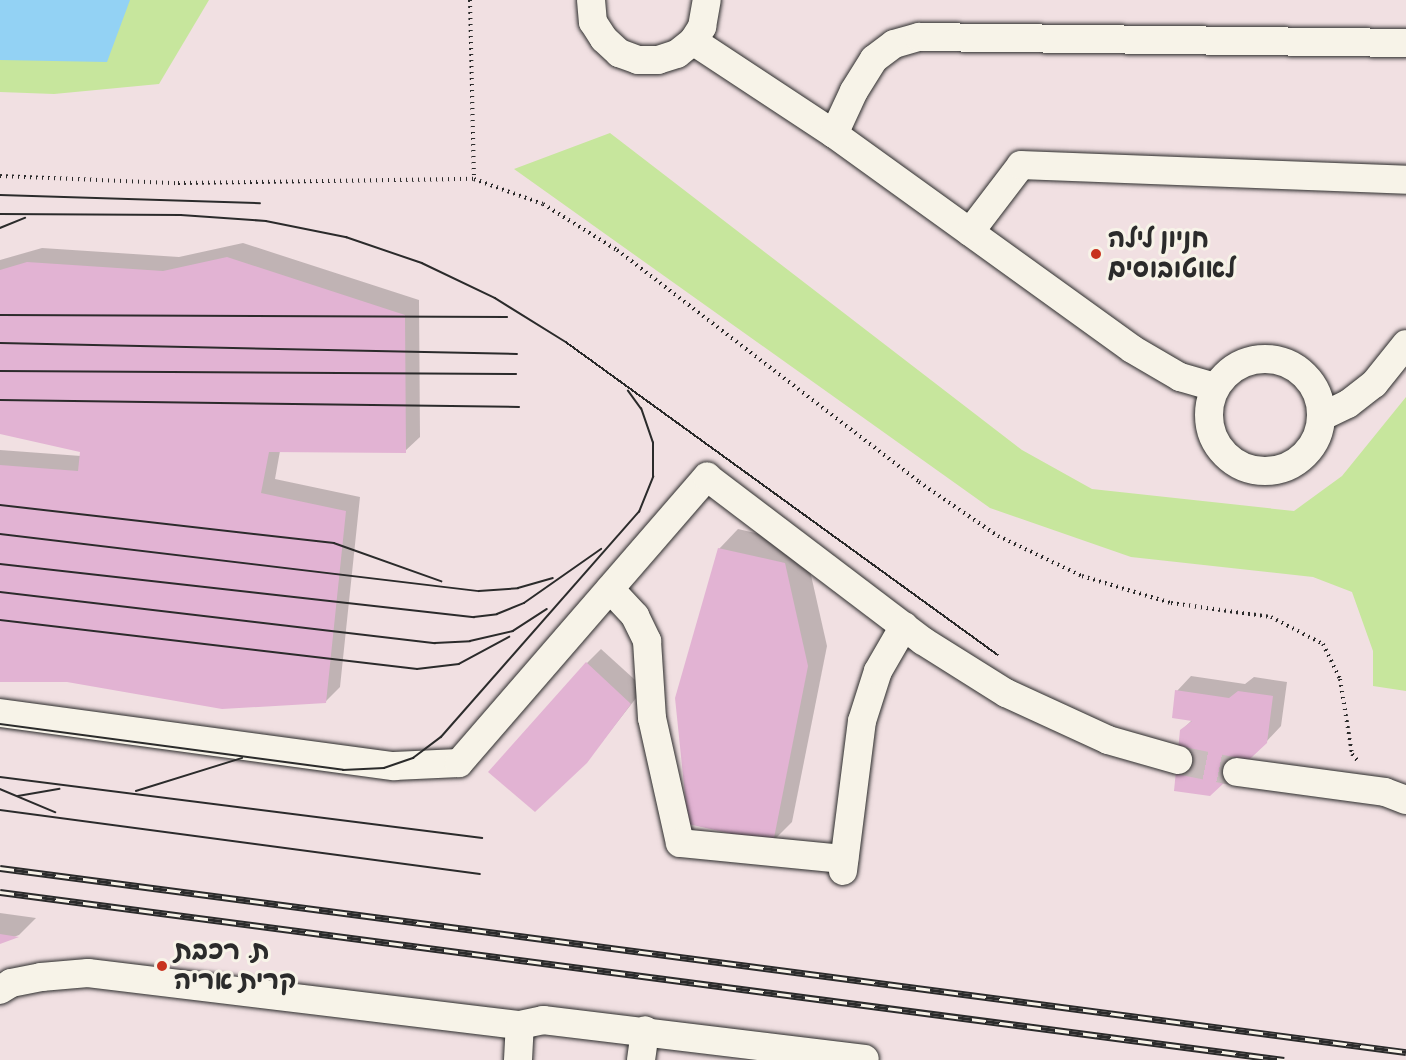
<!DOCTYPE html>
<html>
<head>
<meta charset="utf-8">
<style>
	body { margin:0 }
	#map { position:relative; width:1406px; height:1060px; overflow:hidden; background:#f1e0e2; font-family:Caveat,"Playpen Sans Hebrew",sans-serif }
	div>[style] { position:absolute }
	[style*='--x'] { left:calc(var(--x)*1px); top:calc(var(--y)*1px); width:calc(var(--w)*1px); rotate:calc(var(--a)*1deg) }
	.green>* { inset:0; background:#c7e69d }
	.water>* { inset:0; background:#93d2f4 }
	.shadow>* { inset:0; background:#0003 }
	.building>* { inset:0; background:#e2b3d3 }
	.minor-tunnel>* { height:28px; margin-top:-14px; transform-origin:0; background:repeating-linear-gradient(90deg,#c9bcbd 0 28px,transparent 0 42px) }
	.path>* { height:4px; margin-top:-2px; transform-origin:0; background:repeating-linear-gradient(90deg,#2b2b2b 0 1.5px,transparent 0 6px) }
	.roads { filter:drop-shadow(0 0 2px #2b2b2b) drop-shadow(0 0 2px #2b2b2b) }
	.minor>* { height:28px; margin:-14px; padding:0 14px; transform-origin:14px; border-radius:14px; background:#f7f3e8 }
	.minor>.ring { margin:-14px; padding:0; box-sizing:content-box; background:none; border:28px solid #f7f3e8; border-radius:50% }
	.tram>* { height:1.5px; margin:-0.75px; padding:0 0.75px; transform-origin:0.75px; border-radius:0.75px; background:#2b2b2b }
	.rail>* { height:7px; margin-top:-3.5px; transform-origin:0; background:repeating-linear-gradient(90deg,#f7f3e8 0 14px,#2b2b2b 0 28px); box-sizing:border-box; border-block:2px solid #2b2b2b }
	.dots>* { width:16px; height:16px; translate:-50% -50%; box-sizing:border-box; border:3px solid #f7f3e8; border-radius:50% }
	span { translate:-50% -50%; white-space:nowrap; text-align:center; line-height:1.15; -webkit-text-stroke:6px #f7f3e8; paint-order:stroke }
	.poi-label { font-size:26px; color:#2b2b2b; font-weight:700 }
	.left { translate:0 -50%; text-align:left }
</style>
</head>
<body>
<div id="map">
	<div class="green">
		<i style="clip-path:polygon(0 0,209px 0,159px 84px,54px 94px,0 92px)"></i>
		<i style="clip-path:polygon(610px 133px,1022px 450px,1092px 489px,1294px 511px,1342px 476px,1406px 397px,1406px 691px,1373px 686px,1373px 651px,1352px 592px,1313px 577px,1131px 557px,990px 508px,514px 169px)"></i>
	</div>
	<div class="water">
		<i style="clip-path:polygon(0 0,130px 0,107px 62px,0 60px)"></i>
	</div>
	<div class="shadow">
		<i style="clip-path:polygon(243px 243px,419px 300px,420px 437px,405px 451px,280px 451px,275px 479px,360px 497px,340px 687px,325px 702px,67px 680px,0 680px,0 450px,81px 456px,82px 451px,0 432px,0 260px,42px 248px,179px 257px)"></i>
		<i style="clip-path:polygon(738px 529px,804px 544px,827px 646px,792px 822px,773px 841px,719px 549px)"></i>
		<i style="clip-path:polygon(601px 649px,644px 688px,586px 762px,587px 663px)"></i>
		<i style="clip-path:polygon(1191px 676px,1245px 684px,1254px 677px,1287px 682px,1281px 726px,1266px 742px,1182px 730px,1192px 720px,1177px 691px)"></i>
		<i style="clip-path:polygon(0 913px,36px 918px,19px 935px,0 942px)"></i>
	</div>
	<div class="building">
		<i style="clip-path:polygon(227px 257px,405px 315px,406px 453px,269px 452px,261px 493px,346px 511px,326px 703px,222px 709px,67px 682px,0 682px,0 465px,78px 471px,80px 452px,0 434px,0 270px,27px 262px,163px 271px)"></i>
		<i style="clip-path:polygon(718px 548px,785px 563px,808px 666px,773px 843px,688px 824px,675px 698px)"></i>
		<i style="clip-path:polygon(586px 662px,631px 704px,587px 763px,535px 812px,488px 772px)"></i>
		<i style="clip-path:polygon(1175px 690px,1229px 698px,1238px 691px,1273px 696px,1267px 743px,1210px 796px,1174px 791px,1180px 730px,1192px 721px,1172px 718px)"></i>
		<i style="clip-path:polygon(0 934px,19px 937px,0 944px)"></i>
	</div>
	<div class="minor-tunnel">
		<i style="--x:1178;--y:760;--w:60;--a:11.5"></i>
	</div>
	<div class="path">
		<i style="--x:470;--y:0;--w:179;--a:88.7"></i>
		<i style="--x:0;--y:176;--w:178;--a:2.3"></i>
		<i style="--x:178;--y:183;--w:296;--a:-0.8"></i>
		<i style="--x:474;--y:179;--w:73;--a:19.9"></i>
		<i style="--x:543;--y:204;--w:87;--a:31.9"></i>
		<i style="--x:617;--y:250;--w:381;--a:37.5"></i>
		<i style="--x:919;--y:482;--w:96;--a:34.4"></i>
		<i style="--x:998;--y:536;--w:93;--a:25.5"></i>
		<i style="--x:1082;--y:576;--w:93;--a:16.9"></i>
		<i style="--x:1171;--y:603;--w:101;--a:8"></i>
		<i style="--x:1271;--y:617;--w:59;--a:27.4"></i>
		<i style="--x:1323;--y:644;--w:39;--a:64"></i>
		<i style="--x:1340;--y:679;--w:76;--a:80.9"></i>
		<i style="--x:1352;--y:754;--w:8;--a:50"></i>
	</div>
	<div class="roads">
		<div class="minor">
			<i style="--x:591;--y:0;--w:22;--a:85"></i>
			<i style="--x:593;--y:22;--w:20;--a:57"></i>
			<i style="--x:604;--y:39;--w:21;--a:43"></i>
			<i style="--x:619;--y:53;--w:20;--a:20"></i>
			<i style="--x:638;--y:60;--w:20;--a:0"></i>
			<i style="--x:658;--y:60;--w:20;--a:-18"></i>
			<i style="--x:677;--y:54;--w:21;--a:-39"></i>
			<i style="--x:693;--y:41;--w:17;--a:-57"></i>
			<i style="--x:702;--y:27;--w:27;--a:-80"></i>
			<i style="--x:693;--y:41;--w:169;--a:33.4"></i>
			<i style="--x:834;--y:134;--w:367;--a:35.8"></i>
			<i style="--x:1132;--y:349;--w:56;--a:30.3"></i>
			<i style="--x:1180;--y:377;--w:37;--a:16"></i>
			<i style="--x:834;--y:134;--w:47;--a:-65.1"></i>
			<i style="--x:854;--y:91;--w:38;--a:-58"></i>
			<i style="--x:874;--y:59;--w:25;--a:-37"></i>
			<i style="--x:894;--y:44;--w:26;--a:-16"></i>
			<i style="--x:919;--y:37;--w:487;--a:0.7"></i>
			<i style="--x:970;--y:232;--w:84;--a:-52.7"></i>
			<i style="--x:1021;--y:165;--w:385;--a:2.2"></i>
			<i class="ring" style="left:1209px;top:359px;width:84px;height:84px"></i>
			<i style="--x:1321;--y:417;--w:30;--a:-26"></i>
			<i style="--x:1348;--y:404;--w:33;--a:-38"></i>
			<i style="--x:1374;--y:384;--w:51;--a:-51.3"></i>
			<i style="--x:610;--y:589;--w:37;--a:47"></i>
			<i style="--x:635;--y:616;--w:28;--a:64"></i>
			<i style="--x:647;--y:641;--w:77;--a:86.3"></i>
			<i style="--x:652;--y:718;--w:128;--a:77.4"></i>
			<i style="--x:680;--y:843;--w:165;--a:5.6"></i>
			<i style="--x:0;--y:713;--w:398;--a:7.7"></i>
			<i style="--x:394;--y:766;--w:65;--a:-2.6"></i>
			<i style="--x:459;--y:763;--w:379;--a:-49.1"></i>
			<i style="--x:707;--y:477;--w:271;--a:37.2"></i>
			<i style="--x:923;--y:641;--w:98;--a:32.1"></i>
			<i style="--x:1006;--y:693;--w:112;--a:24.7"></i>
			<i style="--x:1108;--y:740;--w:73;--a:15.9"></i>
			<i style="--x:1237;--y:772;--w:149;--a:7.7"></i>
			<i style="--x:1385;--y:792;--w:22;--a:21"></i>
			<i style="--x:843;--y:871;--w:151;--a:-82.8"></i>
			<i style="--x:862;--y:721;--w:52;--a:-72.3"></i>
			<i style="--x:878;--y:671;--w:52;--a:-60"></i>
			<i style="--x:0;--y:990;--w:13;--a:-32"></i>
			<i style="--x:11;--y:983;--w:31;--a:-11"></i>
			<i style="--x:41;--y:977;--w:47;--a:-4.9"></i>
			<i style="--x:88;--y:973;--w:435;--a:6.9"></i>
			<i style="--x:518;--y:1060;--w:35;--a:-87"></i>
			<i style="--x:520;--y:1025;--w:24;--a:-12"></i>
			<i style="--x:543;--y:1020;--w:324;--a:6.9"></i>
			<i style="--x:641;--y:1060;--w:30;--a:-82"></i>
		</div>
	</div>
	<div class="tram">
		<i style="--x:0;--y:195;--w:260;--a:1.8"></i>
		<i style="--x:0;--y:214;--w:181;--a:0.3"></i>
		<i style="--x:181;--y:215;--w:85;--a:4"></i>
		<i style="--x:266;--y:221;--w:82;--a:11.3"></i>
		<i style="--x:346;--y:237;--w:80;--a:18.9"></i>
		<i style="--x:422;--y:263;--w:81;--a:25.6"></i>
		<i style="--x:495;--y:298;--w:84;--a:31.8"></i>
		<i style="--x:566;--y:342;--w:533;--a:35.92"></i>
		<i style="--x:0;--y:228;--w:27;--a:-22"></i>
		<i style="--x:0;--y:315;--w:507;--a:0.23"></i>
		<i style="--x:0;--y:343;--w:517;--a:1.22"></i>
		<i style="--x:0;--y:371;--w:516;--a:0.33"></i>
		<i style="--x:0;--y:400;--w:519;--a:0.77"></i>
		<i style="--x:0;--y:505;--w:336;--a:6.5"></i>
		<i style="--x:334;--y:543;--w:114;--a:19.6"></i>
		<i style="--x:0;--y:534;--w:482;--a:6.8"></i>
		<i style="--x:479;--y:591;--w:39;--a:-4"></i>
		<i style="--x:518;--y:588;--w:36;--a:-16"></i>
		<i style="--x:0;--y:564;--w:477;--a:6.4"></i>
		<i style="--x:474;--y:617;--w:23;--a:-7"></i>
		<i style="--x:497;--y:614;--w:29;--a:-22"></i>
		<i style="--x:524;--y:603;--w:94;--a:-35"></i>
		<i style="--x:0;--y:592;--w:438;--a:6.7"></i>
		<i style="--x:435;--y:643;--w:35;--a:-3"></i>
		<i style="--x:470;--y:641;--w:44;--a:-13.1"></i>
		<i style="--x:513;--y:631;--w:40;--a:-32.9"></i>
		<i style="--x:0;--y:620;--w:420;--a:6.7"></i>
		<i style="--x:417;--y:669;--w:42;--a:-6.8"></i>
		<i style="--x:459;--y:664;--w:57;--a:-28.4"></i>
		<i style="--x:0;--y:724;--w:346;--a:7.6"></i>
		<i style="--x:343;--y:770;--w:41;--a:-2.8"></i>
		<i style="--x:384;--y:768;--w:31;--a:-19"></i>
		<i style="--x:413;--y:758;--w:35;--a:-37"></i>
		<i style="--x:441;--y:737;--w:300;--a:-48.7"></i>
		<i style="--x:639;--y:512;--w:38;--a:-68"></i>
		<i style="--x:653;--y:477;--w:34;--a:-90"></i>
		<i style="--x:653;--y:443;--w:36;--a:-109"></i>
		<i style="--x:641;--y:409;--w:22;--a:-126"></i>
		<i style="--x:0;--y:777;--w:486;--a:7.2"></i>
		<i style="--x:0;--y:789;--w:60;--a:22.7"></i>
		<i style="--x:136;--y:791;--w:111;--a:-17.3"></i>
		<i style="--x:18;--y:796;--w:42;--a:-9.7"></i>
		<i style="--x:0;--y:810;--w:484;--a:7.6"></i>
	</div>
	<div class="rail">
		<i style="--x:0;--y:868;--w:1418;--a:7.46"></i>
		<i style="--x:0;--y:892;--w:1295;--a:7.45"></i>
	</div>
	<div class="dots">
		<i style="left:1096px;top:254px;background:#c8321e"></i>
		<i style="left:162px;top:966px;background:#c8321e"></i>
	</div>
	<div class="poi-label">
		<span class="left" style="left:1108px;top:254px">חניון לילה<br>לאוטובוסים</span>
		<span class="left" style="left:174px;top:966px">ת. רכבת<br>קרית אריה</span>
	</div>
</div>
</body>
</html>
